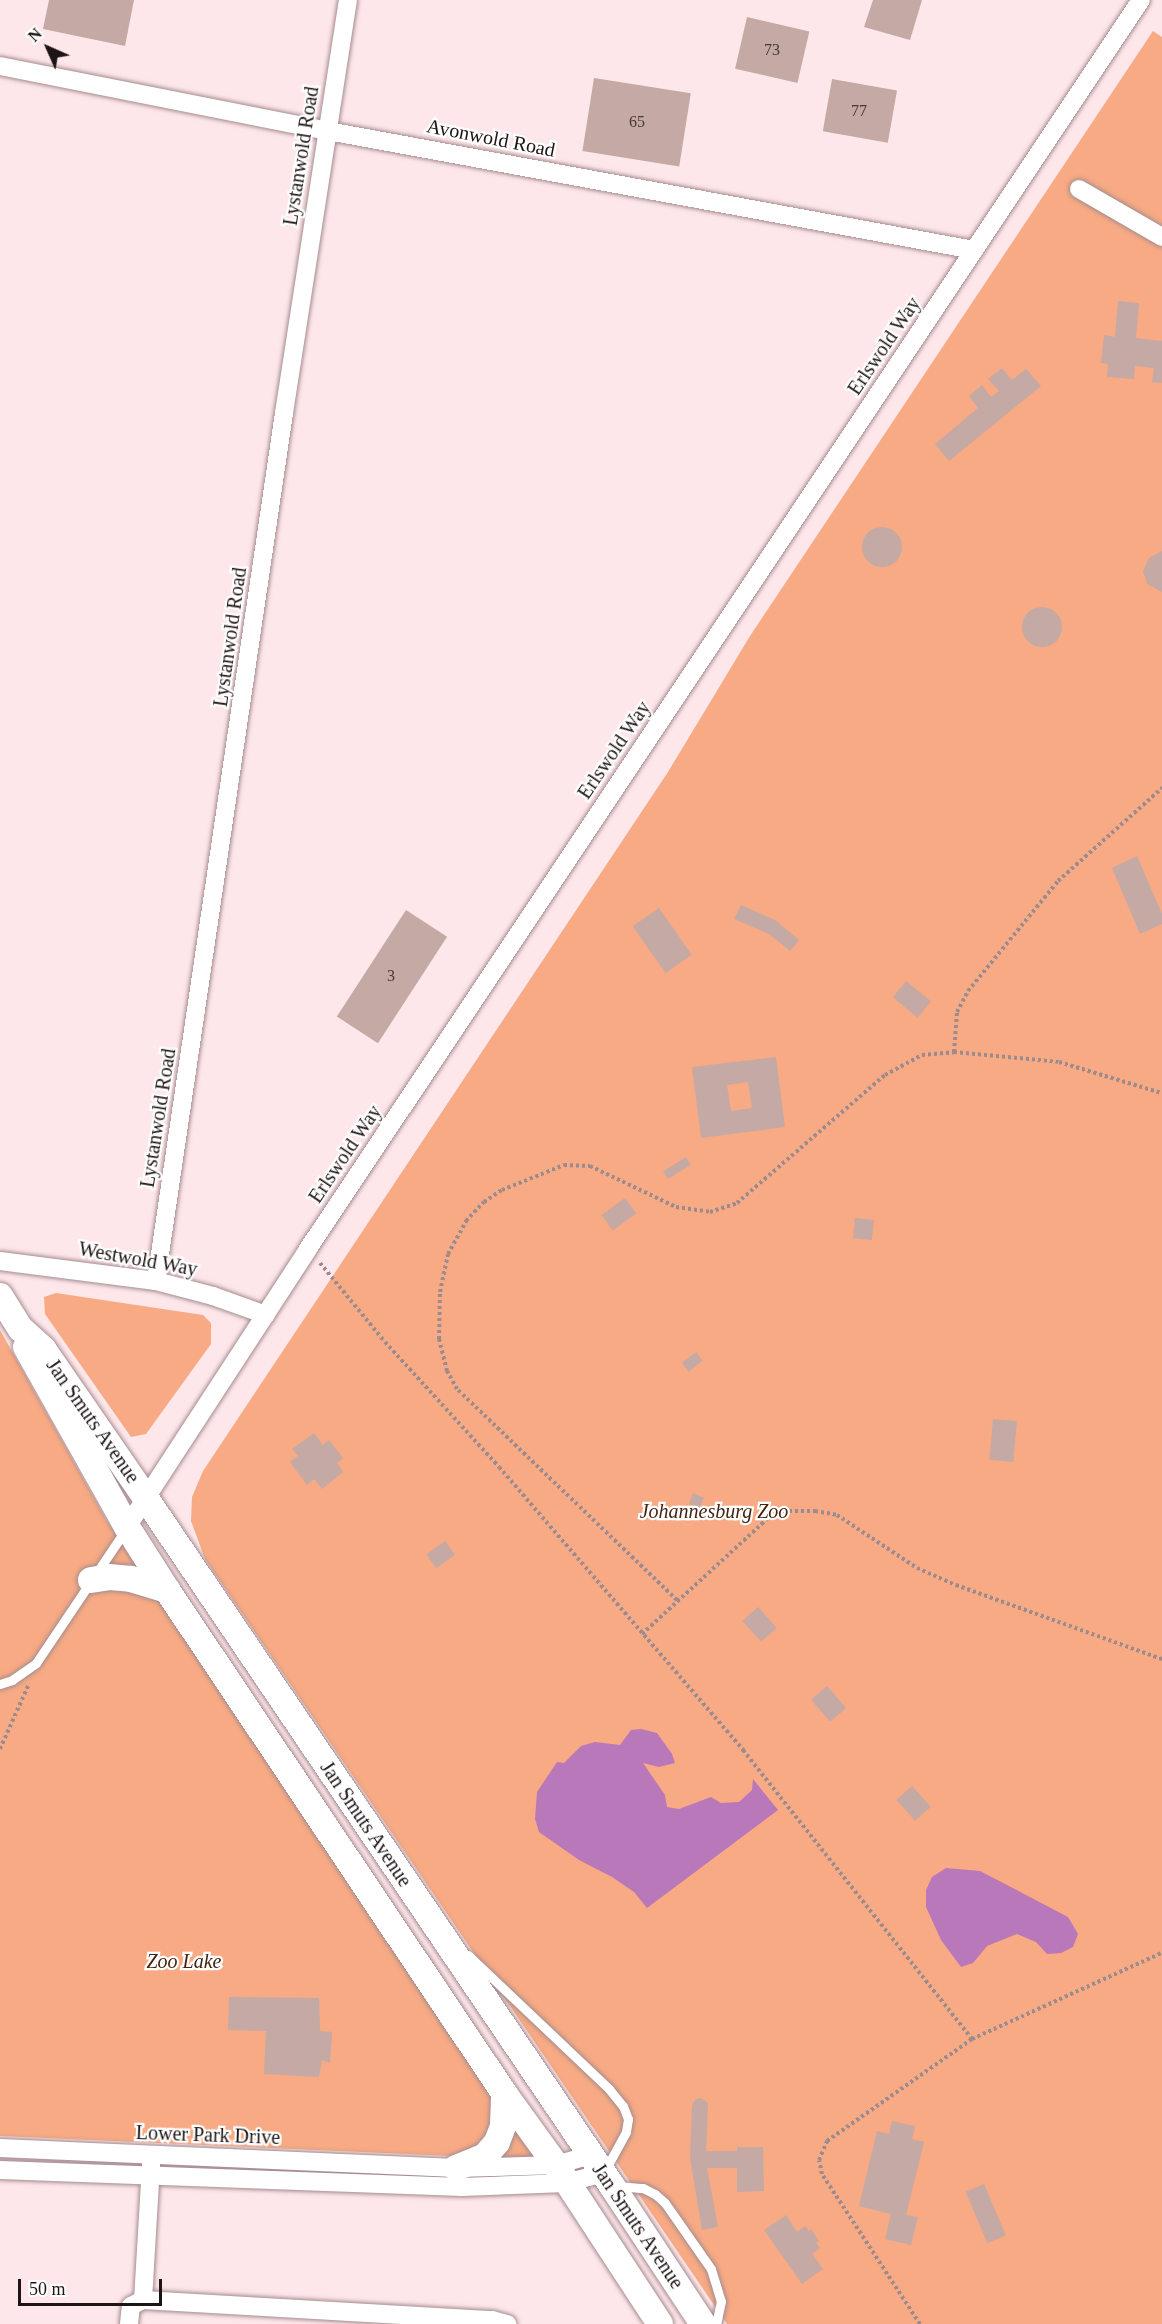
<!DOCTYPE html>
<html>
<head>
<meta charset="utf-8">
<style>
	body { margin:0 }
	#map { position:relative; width:1162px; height:2324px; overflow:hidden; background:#fee7ea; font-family:Georgia,serif }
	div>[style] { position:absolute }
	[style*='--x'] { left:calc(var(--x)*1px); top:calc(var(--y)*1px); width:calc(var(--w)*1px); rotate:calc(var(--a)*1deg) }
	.green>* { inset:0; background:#f7aa83 }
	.water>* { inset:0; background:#b878b9 }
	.building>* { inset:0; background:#c4a9a5; transform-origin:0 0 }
	.round { border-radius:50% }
	.path>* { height:4px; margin-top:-2px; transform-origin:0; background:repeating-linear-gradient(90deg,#9c8b8e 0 3px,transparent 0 6px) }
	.roads { filter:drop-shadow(0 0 2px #a58b8f) drop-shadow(0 0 2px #a58b8f) }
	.lane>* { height:9px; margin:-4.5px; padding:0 4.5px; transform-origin:4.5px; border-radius:4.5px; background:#fff }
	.street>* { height:18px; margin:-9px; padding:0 9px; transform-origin:9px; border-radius:9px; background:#fff }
	.secondary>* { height:26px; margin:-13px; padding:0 13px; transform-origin:13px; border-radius:13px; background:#fff }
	span { translate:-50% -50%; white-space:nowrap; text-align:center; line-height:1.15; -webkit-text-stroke:4.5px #fff; paint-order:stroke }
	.number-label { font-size:16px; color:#473939 }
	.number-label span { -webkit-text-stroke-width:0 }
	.street-label { font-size:20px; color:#1d1415 }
	.park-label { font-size:20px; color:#452311; font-style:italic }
	.north { position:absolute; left:18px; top:18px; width:60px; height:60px; -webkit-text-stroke:4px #fff; paint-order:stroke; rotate:315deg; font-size:16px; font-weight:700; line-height:24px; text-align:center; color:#1d1415 }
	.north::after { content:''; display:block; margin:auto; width:21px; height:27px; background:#1d1415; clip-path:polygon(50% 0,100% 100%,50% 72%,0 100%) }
	.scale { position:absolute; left:18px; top:2279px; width:144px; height:27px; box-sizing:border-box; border:3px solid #1d1415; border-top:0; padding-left:8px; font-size:18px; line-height:21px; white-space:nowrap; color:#1d1415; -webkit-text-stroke:4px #fff; paint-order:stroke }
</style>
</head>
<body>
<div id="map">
	<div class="green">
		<i style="clip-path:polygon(1153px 31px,1162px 37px,1162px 2324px,727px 2324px,205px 1559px,191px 1521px,192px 1497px,203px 1471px,668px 772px,750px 636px)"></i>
		<i style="clip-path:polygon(56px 1293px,203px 1315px,211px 1323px,211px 1344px,146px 1434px,131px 1437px,45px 1314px,44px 1297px)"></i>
		<i style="clip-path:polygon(0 1330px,107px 1521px,541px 2160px,0 2136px)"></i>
	</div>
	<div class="water">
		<i style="clip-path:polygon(641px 1729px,657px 1733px,672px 1754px,675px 1763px,659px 1767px,643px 1763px,665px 1795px,667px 1807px,679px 1809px,711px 1797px,721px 1803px,739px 1802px,752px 1790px,753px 1779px,778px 1810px,647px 1908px,634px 1892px,612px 1877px,579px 1860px,539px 1832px,535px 1819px,537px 1792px,557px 1762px,564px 1763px,581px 1746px,595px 1742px,620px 1745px,631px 1730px)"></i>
		<i style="clip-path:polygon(946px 1868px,980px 1871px,1068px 1917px,1078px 1934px,1073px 1947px,1061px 1953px,1047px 1954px,1036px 1942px,1017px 1934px,987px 1946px,973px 1963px,961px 1967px,941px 1940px,926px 1907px,926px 1890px,932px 1877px)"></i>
	</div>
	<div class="building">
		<i style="clip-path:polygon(49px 0,134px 0,125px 46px,43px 29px)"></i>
		<i style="clip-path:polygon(873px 0,922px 0,910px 40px,864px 27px)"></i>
		<i style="left:747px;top:17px;width:64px;height:53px;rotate:13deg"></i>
		<i style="left:594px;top:78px;width:98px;height:74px;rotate:9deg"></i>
		<i style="left:832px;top:79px;width:66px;height:53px;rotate:10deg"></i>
		<i style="clip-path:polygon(1118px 301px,1139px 303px,1136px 338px,1162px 341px,1162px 383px,1152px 382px,1154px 368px,1135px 366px,1134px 379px,1107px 377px,1108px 364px,1101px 363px,1104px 335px,1115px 337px)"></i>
		<i style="clip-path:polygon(1002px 368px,1012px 380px,1026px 369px,1041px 386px,949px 461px,935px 444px,978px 408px,969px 396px,982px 385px,991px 397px,999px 391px,988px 379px)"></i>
		<i class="round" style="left:862px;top:527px;width:40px;height:40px"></i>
		<i style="clip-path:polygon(1162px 551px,1162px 592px,1147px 584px,1143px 571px,1149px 558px)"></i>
		<i class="round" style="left:1022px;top:607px;width:40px;height:40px"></i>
		<i style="clip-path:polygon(1137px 856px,1162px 914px,1162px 924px,1140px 934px,1112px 868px)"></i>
		<i style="clip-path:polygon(741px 905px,775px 920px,799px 940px,790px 951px,769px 934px,734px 919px)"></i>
		<i style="left:659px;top:908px;width:57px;height:32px;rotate:55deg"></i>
		<i style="left:406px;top:910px;width:49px;height:127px;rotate:33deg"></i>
		<i style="left:906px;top:981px;width:32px;height:21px;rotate:39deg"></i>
		<i style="clip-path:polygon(evenodd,776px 1057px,785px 1127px,701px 1138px,692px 1067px,776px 1057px,748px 1082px,752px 1108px,731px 1111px,727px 1085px,748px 1082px)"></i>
		<i style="left:686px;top:1157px;width:9px;height:27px;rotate:58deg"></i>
		<i style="left:625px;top:1198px;width:19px;height:29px;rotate:54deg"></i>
		<i style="left:855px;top:1218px;width:19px;height:20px;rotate:6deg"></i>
		<i style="left:696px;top:1352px;width:11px;height:18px;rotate:52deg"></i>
		<i style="left:993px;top:1419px;width:24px;height:41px;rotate:5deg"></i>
		<i style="clip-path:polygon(314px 1433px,323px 1445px,329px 1440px,343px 1458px,337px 1463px,343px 1472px,322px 1489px,314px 1479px,307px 1485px,290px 1462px,298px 1456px,292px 1449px)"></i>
		<i style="clip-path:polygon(693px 1493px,704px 1498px,699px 1508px,689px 1504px)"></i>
		<i style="left:445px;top:1541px;width:17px;height:23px;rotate:54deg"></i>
		<i style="left:758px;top:1607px;width:28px;height:21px;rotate:48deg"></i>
		<i style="left:827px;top:1686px;width:29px;height:21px;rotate:49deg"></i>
		<i style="left:912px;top:1786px;width:28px;height:21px;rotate:48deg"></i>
		<i style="clip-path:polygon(229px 1997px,319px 1998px,320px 2031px,332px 2032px,330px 2063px,322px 2060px,319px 2077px,264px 2074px,266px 2031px,228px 2030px)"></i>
		<i style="clip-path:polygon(701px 2098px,707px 2102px,708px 2107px,706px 2151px,737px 2151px,737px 2147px,763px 2147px,764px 2191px,737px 2192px,737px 2168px,707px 2168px,718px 2227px,702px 2230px,690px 2158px,692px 2105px,696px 2099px)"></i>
		<i style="clip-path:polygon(892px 2121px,915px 2126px,912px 2139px,924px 2142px,906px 2215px,918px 2217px,911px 2245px,885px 2239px,891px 2214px,859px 2206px,877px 2131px,889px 2134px)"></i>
		<i style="left:984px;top:2184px;width:56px;height:20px;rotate:67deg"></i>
		<i style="clip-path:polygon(786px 2215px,797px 2232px,805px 2226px,809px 2231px,811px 2229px,819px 2241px,816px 2243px,820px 2248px,812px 2254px,823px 2269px,802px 2284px,764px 2230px)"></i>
	</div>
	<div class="path">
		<i style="--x:954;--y:1052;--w:40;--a:-85.7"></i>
		<i style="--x:957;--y:1012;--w:24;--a:-62"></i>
		<i style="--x:968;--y:991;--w:142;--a:-50.7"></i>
		<i style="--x:1058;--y:881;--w:140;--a:-41.8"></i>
		<i style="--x:320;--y:1263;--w:102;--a:50.6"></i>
		<i style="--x:385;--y:1342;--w:169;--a:47.6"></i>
		<i style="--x:499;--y:1467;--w:374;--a:49.2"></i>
		<i style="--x:743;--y:1750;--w:369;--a:51.6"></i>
		<i style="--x:677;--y:1600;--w:305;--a:-136.2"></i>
		<i style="--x:457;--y:1389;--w:21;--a:-119"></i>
		<i style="--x:447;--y:1371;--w:33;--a:-104"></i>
		<i style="--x:439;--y:1339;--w:47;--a:-88.8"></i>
		<i style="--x:440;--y:1292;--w:39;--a:-78"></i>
		<i style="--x:448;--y:1254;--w:38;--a:-61"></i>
		<i style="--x:466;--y:1221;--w:26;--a:-47"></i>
		<i style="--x:484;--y:1202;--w:22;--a:-34"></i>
		<i style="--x:502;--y:1190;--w:67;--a:-22"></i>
		<i style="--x:564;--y:1165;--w:26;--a:2"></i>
		<i style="--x:590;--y:1166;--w:95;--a:25.5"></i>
		<i style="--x:676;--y:1207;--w:34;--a:8"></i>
		<i style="--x:710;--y:1212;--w:28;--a:-18"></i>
		<i style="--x:737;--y:1203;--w:196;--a:-40.9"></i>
		<i style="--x:885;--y:1075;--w:42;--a:-28.4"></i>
		<i style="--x:922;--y:1055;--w:32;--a:-5"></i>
		<i style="--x:954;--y:1052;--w:105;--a:5.4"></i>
		<i style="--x:1059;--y:1062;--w:108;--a:16.8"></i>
		<i style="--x:642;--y:1634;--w:170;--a:-42.6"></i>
		<i style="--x:767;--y:1519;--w:18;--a:-27"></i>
		<i style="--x:783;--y:1511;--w:32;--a:0"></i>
		<i style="--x:815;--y:1511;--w:22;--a:10"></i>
		<i style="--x:837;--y:1515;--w:96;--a:33.5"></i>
		<i style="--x:917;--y:1568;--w:43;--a:23.6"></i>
		<i style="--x:956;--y:1585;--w:219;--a:19.8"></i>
		<i style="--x:0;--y:1749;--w:71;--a:-66"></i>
		<i style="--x:920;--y:2324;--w:179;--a:-123.2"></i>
		<i style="--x:822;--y:2174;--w:14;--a:-102"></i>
		<i style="--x:819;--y:2160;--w:21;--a:-67"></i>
		<i style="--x:827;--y:2141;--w:177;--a:-35.1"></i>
		<i style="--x:972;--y:2039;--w:209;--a:-24.4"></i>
	</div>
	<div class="roads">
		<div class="lane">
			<i style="--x:0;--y:1684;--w:13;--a:-18"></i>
			<i style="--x:12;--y:1680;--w:29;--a:-35"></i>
			<i style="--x:36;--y:1663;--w:161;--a:-56.1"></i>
			<i style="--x:468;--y:1955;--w:195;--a:43.5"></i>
			<i style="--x:609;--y:2089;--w:22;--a:51"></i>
			<i style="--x:623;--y:2106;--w:14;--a:69"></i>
			<i style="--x:628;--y:2119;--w:13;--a:99"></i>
			<i style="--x:626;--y:2132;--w:46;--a:118.8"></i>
			<i style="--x:618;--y:2186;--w:25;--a:5"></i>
			<i style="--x:643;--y:2188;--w:13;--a:27"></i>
			<i style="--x:655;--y:2194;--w:13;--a:42"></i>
			<i style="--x:665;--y:2203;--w:80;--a:55.1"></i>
			<i style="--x:711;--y:2269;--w:34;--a:73"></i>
			<i style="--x:721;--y:2301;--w:24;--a:102"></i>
		</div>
		<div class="street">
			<i style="--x:0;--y:66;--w:334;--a:11.2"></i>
			<i style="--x:328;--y:131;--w:657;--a:10.44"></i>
			<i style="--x:1079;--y:189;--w:96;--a:30"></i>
			<i style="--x:0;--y:1261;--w:157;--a:7.3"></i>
			<i style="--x:156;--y:1281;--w:59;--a:14.7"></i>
			<i style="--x:213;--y:1296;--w:56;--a:19.7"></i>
			<i style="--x:156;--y:1281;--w:877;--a:-81.61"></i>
			<i style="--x:284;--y:413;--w:418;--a:-81.2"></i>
			<i style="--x:127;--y:1527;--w:332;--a:-56.9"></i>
			<i style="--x:308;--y:1249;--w:1501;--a:-56.3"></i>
			<i style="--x:0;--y:2148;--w:456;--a:2.5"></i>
			<i style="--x:456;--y:2168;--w:100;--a:-1.7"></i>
			<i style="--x:556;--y:2165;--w:35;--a:-16"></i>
			<i style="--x:0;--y:2170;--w:462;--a:2.1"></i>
			<i style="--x:462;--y:2187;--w:104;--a:-2.2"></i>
			<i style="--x:566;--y:2183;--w:38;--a:-15"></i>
			<i style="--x:143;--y:2300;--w:136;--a:-86.6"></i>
			<i style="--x:129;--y:2324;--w:18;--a:-84"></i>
			<i style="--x:131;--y:2306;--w:13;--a:-27"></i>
			<i style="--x:143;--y:2300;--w:350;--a:3.3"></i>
			<i style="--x:492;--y:2320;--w:16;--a:15"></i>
		</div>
		<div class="secondary">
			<i style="--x:0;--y:1296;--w:39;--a:58"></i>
			<i style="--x:21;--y:1329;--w:30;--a:42"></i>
			<i style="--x:43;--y:1349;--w:180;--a:55.4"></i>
			<i style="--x:145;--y:1497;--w:832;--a:55.87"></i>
			<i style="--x:612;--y:2186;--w:165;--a:56.6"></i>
			<i style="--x:26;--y:1347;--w:206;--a:60.7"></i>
			<i style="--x:127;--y:1527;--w:75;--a:57.6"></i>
			<i style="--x:167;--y:1590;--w:605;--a:56.18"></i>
			<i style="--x:504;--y:2093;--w:89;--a:54.2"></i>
			<i style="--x:556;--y:2165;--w:190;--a:56.8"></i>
			<i style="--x:91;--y:1580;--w:18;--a:-9"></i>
			<i style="--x:109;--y:1577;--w:22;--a:5"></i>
			<i style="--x:131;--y:1579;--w:38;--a:17"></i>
			<i style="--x:456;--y:2168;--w:31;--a:-22"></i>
			<i style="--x:485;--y:2156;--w:18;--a:-49"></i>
			<i style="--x:497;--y:2142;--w:17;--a:-69"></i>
			<i style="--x:503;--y:2126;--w:33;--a:-88"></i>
		</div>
	</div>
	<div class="number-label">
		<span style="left:772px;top:50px">73</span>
		<span style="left:859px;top:111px">77</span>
		<span style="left:637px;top:122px">65</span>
		<span style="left:391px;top:976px">3</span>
	</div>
	<div class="street-label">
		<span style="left:491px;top:138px;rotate:11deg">Avonwold Road</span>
		<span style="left:301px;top:156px;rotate:-81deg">Lystanwold Road</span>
		<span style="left:884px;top:346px;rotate:-56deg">Erlswold Way</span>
		<span style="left:230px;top:637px;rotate:-82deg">Lystanwold Road</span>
		<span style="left:614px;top:750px;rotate:-56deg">Erlswold Way</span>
		<span style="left:158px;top:1118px;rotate:-81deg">Lystanwold Road</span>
		<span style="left:345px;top:1154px;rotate:-56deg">Erlswold Way</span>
		<span style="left:138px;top:1259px;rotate:10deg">Westwold Way</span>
		<span style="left:93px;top:1421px;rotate:55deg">Jan Smuts Avenue</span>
		<span style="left:366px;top:1824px;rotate:56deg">Jan Smuts Avenue</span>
		<span style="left:208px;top:2135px;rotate:2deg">Lower Park Drive</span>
		<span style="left:638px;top:2226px;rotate:56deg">Jan Smuts Avenue</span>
	</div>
	<div class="park-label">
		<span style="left:714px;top:1511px">Johannesburg Zoo</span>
		<span style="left:184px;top:1961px">Zoo Lake</span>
	</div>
	<div class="north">N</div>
	<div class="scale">50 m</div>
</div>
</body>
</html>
